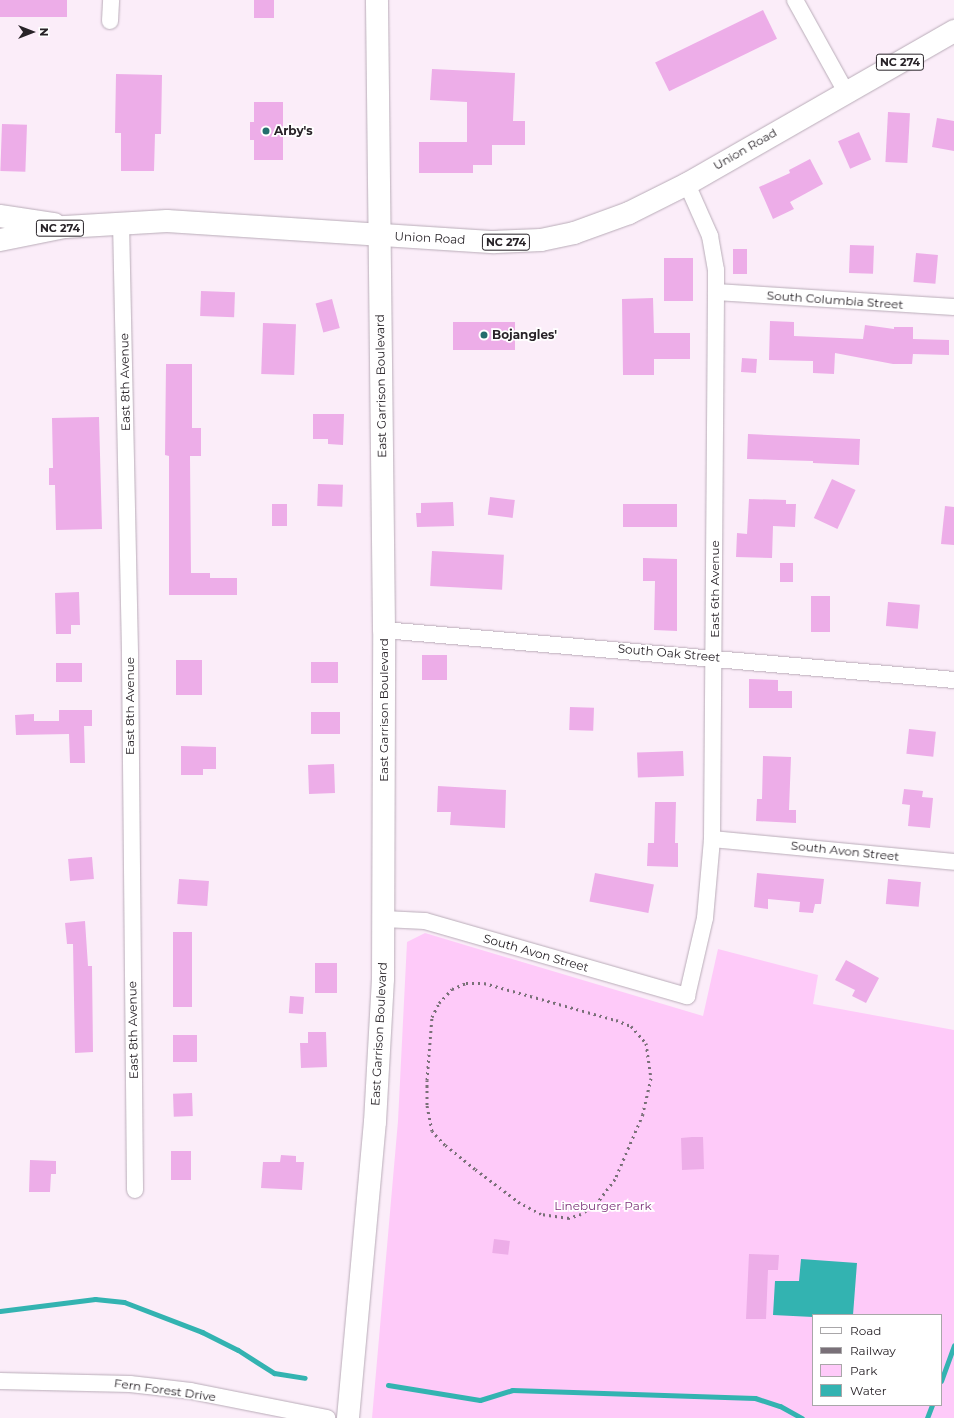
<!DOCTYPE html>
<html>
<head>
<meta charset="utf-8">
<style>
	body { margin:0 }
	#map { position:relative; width:954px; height:1418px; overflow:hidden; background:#fbedf9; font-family:Montserrat,sans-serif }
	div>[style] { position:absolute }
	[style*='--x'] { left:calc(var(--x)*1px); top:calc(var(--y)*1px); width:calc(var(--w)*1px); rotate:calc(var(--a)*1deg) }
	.green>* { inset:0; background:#fecaf9 }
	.water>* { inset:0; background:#33b3b1 }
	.stream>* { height:5px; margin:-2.5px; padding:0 2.5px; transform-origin:2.5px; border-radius:2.5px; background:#33b3b1 }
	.building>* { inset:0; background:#edade8; transform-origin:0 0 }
	.roads { filter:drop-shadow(0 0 1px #b9acb8) drop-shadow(0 0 1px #b9acb8) }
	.street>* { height:16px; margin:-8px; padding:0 8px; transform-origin:8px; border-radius:8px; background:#fff }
	.secondary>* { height:22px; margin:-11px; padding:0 11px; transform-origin:11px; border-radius:11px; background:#fff }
	.primary>* { height:22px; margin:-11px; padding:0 11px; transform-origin:11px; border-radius:11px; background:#fff }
	.rail>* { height:3px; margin-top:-1.5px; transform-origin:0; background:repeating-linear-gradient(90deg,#797078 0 2px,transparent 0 6px) }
	.dots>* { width:11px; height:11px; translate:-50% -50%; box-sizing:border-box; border:2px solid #fff; border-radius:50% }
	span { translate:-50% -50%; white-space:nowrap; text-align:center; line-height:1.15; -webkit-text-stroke:3.5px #fff; paint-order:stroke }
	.shield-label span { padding:1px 3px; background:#fff; border:1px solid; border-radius:3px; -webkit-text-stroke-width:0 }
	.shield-label { font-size:11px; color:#282328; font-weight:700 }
	.poi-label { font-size:12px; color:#282328; font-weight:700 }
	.left { translate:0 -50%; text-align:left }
	.street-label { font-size:12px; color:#282328 }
	.park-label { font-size:12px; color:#7d337a }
	.legend { position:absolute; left:812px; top:1314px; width:130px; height:92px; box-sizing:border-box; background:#fff; border:1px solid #a9a7a9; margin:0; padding:5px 7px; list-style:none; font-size:12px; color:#282328 }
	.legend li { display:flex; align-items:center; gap:8px; height:20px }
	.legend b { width:20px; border:1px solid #a9a7a9 }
	.north { position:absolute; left:12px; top:12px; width:40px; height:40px; -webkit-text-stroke:3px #fff; paint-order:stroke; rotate:90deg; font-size:11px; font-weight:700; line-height:16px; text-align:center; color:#282328 }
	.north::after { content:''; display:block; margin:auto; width:14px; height:18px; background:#282328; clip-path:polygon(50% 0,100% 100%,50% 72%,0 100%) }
</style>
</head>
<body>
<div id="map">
	<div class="green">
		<i style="clip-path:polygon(evenodd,425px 933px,703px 1016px,718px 949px,818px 975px,813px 1004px,954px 1030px,954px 1418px,372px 1418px,398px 1121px,407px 942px,425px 933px,813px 1315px,941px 1315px,941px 1405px,813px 1405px,813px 1315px)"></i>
	</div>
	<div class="water">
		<i style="clip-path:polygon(801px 1259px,857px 1263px,853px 1315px,813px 1317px,773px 1315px,775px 1281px,799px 1281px)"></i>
	</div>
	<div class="stream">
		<i style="--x:0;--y:1311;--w:96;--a:-7.2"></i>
		<i style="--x:95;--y:1299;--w:29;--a:6"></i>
		<i style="--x:124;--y:1302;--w:84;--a:21"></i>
		<i style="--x:202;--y:1332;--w:40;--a:26.6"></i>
		<i style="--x:238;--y:1350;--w:43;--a:32.6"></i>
		<i style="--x:274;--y:1373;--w:31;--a:9"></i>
		<i style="--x:941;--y:1381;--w:38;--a:-70"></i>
		<i style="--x:388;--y:1385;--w:93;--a:9.3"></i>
		<i style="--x:480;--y:1400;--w:34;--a:-17"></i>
		<i style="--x:512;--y:1390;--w:243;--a:1.9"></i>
		<i style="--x:755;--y:1398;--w:26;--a:18"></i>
		<i style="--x:780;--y:1406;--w:25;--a:29"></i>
		<i style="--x:927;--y:1418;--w:14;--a:-69"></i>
	</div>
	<div class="building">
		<i style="left:0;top:0;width:67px;height:17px"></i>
		<i style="left:254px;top:0;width:20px;height:18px"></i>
		<i style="left:763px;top:10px;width:32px;height:120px;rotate:64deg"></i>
		<i style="clip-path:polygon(432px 69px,515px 73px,513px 121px,525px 121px,525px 145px,492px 145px,492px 165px,473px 165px,473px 173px,419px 173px,419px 142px,467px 142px,467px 102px,430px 100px)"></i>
		<i style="clip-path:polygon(116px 74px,162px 75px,161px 134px,155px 134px,154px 171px,121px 171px,121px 133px,115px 133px)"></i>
		<i style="clip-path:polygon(254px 102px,283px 102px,283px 160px,254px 160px,254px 140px,250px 140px,250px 122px,254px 122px)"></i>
		<i style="left:888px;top:112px;width:22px;height:50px;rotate:3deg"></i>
		<i style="clip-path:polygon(937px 118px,954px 121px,954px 151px,932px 147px)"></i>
		<i style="left:2px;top:124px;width:25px;height:47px;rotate:2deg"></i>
		<i style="left:859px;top:132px;width:30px;height:23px;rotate:66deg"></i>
		<i style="clip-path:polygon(810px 159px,823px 184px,790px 202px,794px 209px,773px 219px,759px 187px,790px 173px,789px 170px)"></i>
		<i style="left:850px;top:245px;width:24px;height:28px;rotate:2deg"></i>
		<i style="left:733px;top:249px;width:14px;height:25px"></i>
		<i style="left:916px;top:253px;width:22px;height:29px;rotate:5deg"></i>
		<i style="left:664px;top:258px;width:29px;height:43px"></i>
		<i style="left:201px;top:291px;width:34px;height:25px;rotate:2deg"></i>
		<i style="clip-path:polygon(653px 298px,654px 333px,690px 333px,690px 359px,654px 359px,654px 375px,623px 375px,622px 299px)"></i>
		<i style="left:332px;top:299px;width:30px;height:17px;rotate:75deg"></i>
		<i style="clip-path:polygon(770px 321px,794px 322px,794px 336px,863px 339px,865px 325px,894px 329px,894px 327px,913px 327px,913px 339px,949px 340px,949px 355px,913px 354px,912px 364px,893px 364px,835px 353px,834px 374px,813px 373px,813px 361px,769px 360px)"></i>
		<i style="left:453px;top:322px;width:62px;height:28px"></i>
		<i style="left:263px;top:323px;width:33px;height:51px;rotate:2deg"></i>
		<i style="left:742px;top:358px;width:15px;height:14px;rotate:4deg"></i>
		<i style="clip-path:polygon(166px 364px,192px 364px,192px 428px,201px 428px,201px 456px,190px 456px,191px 573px,210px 573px,210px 578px,237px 578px,237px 595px,169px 595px,169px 456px,165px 455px)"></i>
		<i style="clip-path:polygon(313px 414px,344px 414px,343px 445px,328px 444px,328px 439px,313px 439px)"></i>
		<i style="clip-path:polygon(99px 417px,102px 529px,56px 530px,55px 485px,49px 485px,49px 468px,53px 468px,52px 418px)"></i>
		<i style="clip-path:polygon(748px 434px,860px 439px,859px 465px,813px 463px,813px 461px,747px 459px)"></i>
		<i style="left:832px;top:479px;width:26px;height:43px;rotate:25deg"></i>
		<i style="left:318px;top:484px;width:25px;height:22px;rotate:2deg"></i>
		<i style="left:490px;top:497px;width:25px;height:18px;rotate:7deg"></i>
		<i style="clip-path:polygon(749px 499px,786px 500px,786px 504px,796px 504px,795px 527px,773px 526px,772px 558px,736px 557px,737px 533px,747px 534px)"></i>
		<i style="clip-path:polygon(453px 502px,454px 526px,417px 527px,416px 513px,421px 513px,421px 503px)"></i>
		<i style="left:272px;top:504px;width:15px;height:22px"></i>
		<i style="left:623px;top:504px;width:54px;height:23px"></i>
		<i style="clip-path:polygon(945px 506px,954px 507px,954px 545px,941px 544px)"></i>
		<i style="left:432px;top:551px;width:72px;height:35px;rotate:3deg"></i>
		<i style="clip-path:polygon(643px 558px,677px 559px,677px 631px,654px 630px,655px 581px,643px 581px)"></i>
		<i style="left:780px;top:563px;width:13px;height:19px"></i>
		<i style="clip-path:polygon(79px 592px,80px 625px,71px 625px,71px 634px,56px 634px,55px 593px)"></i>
		<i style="left:811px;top:596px;width:19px;height:36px"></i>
		<i style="left:888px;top:602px;width:32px;height:24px;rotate:5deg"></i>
		<i style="left:422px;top:655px;width:25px;height:25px"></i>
		<i style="left:176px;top:660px;width:26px;height:35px"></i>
		<i style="left:311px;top:662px;width:27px;height:21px"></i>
		<i style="left:82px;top:663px;width:19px;height:26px;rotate:90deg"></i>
		<i style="clip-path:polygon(749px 679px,778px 680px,778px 691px,792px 691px,792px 708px,749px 708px)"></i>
		<i style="left:570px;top:707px;width:24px;height:23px;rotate:2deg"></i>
		<i style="clip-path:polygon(59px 710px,92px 710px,92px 726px,84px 726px,85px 763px,70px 763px,69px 734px,16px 735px,15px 715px,34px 714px,34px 721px,59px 721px)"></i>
		<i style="left:311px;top:712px;width:29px;height:22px"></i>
		<i style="left:909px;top:729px;width:27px;height:25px;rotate:6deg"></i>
		<i style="clip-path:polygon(181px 746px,216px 747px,216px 769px,203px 769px,203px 775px,181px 775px)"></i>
		<i style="left:683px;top:751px;width:25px;height:46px;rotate:88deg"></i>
		<i style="clip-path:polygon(763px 756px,791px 757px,789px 810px,796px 810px,796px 823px,756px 821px,757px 799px,762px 799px)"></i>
		<i style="left:334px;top:764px;width:29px;height:26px;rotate:88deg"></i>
		<i style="clip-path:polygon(438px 786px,506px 790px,505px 828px,450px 825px,451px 812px,437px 812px)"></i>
		<i style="clip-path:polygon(904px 789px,923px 791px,922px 797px,933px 798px,930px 828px,908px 826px,910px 805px,902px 804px)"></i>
		<i style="clip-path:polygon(655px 802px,676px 802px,675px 843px,678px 843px,678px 867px,647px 866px,648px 843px,654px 843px)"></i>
		<i style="left:92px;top:857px;width:22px;height:24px;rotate:85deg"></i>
		<i style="left:595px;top:873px;width:60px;height:29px;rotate:11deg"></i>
		<i style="clip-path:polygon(757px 873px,824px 879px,821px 904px,815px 904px,813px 913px,799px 912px,800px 902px,768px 899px,768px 909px,754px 907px)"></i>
		<i style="left:179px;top:879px;width:30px;height:25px;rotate:4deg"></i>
		<i style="left:888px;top:879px;width:33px;height:25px;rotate:5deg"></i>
		<i style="clip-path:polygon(85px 921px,88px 966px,92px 966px,93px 1052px,75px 1053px,73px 944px,67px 944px,65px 923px)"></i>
		<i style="left:173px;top:932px;width:19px;height:75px"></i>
		<i style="clip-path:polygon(846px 960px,879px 978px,866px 1003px,852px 996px,855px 990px,835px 980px)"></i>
		<i style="left:315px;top:963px;width:22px;height:30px"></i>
		<i style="left:290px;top:996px;width:14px;height:17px;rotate:4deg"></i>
		<i style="clip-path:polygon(308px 1032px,326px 1032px,327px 1067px,301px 1068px,300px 1043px,308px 1043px)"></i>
		<i style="left:173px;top:1035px;width:24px;height:27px"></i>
		<i style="left:192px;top:1093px;width:23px;height:19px;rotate:88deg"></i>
		<i style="clip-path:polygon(692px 1137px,703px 1137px,704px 1169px,682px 1170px,681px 1138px)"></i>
		<i style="left:171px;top:1151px;width:20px;height:29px"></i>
		<i style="clip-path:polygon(281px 1155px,296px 1156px,296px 1162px,304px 1162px,302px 1190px,261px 1188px,263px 1162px,280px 1162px)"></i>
		<i style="clip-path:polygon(30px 1160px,56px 1161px,56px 1174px,51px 1174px,50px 1192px,29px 1192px)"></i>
		<i style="left:494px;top:1239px;width:16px;height:14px;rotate:7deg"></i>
		<i style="clip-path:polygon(749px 1254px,779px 1255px,778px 1270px,768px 1270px,766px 1319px,746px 1319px)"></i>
	</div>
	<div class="roads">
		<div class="street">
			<i style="--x:795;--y:0;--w:105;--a:61"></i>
			<i style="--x:110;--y:21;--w:21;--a:-87"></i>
			<i style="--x:121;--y:222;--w:434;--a:88.8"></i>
			<i style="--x:130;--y:656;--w:534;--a:89.46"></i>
			<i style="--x:716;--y:292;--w:238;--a:3.6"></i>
			<i style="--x:384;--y:630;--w:572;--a:5.01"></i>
			<i style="--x:712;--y:839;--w:243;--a:5.4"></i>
			<i style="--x:384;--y:919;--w:41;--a:2.8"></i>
			<i style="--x:425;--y:921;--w:273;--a:16"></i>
			<i style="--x:687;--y:996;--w:80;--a:-77"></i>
			<i style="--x:705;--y:918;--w:79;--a:-84.9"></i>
			<i style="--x:712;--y:839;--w:547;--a:-89.58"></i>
			<i style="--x:716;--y:292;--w:22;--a:-90"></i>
			<i style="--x:716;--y:270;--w:35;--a:-100"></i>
			<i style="--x:710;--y:236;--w:57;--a:-113.9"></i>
			<i style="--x:0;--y:1381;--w:130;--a:1.3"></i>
			<i style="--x:130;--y:1384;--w:61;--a:6.5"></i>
			<i style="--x:191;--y:1391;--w:139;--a:11.2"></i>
		</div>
		<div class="secondary">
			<i style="--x:348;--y:1418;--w:297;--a:-84.8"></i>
			<i style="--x:375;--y:1122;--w:143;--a:-86.8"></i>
			<i style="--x:383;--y:979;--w:349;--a:-89.8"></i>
			<i style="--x:384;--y:630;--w:630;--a:-90.64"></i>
		</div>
		<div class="primary">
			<i style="--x:0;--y:216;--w:55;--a:8.4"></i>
			<i style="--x:0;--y:240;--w:66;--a:-11.3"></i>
			<i style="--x:65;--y:227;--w:102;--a:-3.4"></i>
			<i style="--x:167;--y:221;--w:328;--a:3.7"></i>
			<i style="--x:494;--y:242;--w:47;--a:-2.4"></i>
			<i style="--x:541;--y:240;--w:34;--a:-12"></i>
			<i style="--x:574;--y:233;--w:59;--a:-20"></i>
			<i style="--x:629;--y:213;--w:65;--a:-26.6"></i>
			<i style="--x:687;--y:184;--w:308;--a:-29.8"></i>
		</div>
	</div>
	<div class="rail">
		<i style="--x:466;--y:983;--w:18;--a:0"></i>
		<i style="--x:484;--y:983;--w:137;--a:15.7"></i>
		<i style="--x:616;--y:1020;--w:16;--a:22"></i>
		<i style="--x:631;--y:1026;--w:23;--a:49"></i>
		<i style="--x:646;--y:1043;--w:35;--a:82"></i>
		<i style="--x:651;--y:1078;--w:37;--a:103"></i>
		<i style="--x:643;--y:1114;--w:71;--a:113.3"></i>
		<i style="--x:615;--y:1179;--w:31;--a:127"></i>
		<i style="--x:596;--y:1204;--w:18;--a:146"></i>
		<i style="--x:581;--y:1214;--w:13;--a:162"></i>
		<i style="--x:569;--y:1218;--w:28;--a:-172"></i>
		<i style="--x:541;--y:1214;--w:24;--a:-152"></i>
		<i style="--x:520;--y:1203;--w:56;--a:-142.9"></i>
		<i style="--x:475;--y:1169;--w:38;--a:-141"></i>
		<i style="--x:445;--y:1145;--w:19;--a:-133"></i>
		<i style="--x:432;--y:1131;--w:26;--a:-101"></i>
		<i style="--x:427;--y:1105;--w:25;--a:-90"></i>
		<i style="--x:427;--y:1080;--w:63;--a:-85.5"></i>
		<i style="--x:432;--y:1017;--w:16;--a:-63"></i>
		<i style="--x:439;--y:1003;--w:19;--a:-47"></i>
		<i style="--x:452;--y:989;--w:15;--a:-23"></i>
	</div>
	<div class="dots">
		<i style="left:266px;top:131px;background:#226e6d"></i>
		<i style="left:484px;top:335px;background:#226e6d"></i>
	</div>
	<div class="shield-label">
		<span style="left:900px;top:62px">NC 274</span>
		<span style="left:60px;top:228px">NC 274</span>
		<span style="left:506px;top:242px">NC 274</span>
	</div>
	<div class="poi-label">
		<span class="left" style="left:274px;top:131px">Arby's</span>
		<span class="left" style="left:492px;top:335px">Bojangles'</span>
	</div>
	<div class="street-label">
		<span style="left:745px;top:149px;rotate:-30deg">Union Road</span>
		<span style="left:430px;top:238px;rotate:3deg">Union Road</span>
		<span style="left:835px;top:300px;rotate:4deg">South Columbia Street</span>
		<span style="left:125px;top:382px;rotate:-91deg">East 8th Avenue</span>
		<span style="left:381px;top:386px;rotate:-91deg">East Garrison Boulevard</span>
		<span style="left:715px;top:589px;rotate:-90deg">East 6th Avenue</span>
		<span style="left:669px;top:653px;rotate:5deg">South Oak Street</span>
		<span style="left:130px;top:706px;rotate:-90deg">East 8th Avenue</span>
		<span style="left:384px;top:710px;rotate:-90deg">East Garrison Boulevard</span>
		<span style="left:845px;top:851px;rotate:6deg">South Avon Street</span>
		<span style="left:536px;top:953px;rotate:16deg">South Avon Street</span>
		<span style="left:133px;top:1030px;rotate:-91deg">East 8th Avenue</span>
		<span style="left:379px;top:1034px;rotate:-87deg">East Garrison Boulevard</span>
		<span style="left:165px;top:1390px;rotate:8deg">Fern Forest Drive</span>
	</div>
	<div class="park-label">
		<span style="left:603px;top:1206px">Lineburger Park</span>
	</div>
	<ul class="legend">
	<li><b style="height:5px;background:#fff"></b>Road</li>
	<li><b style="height:5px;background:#797078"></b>Railway</li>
	<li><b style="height:11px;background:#fecaf9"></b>Park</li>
	<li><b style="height:11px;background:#33b3b1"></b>Water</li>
	</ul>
	<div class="north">N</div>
</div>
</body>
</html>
